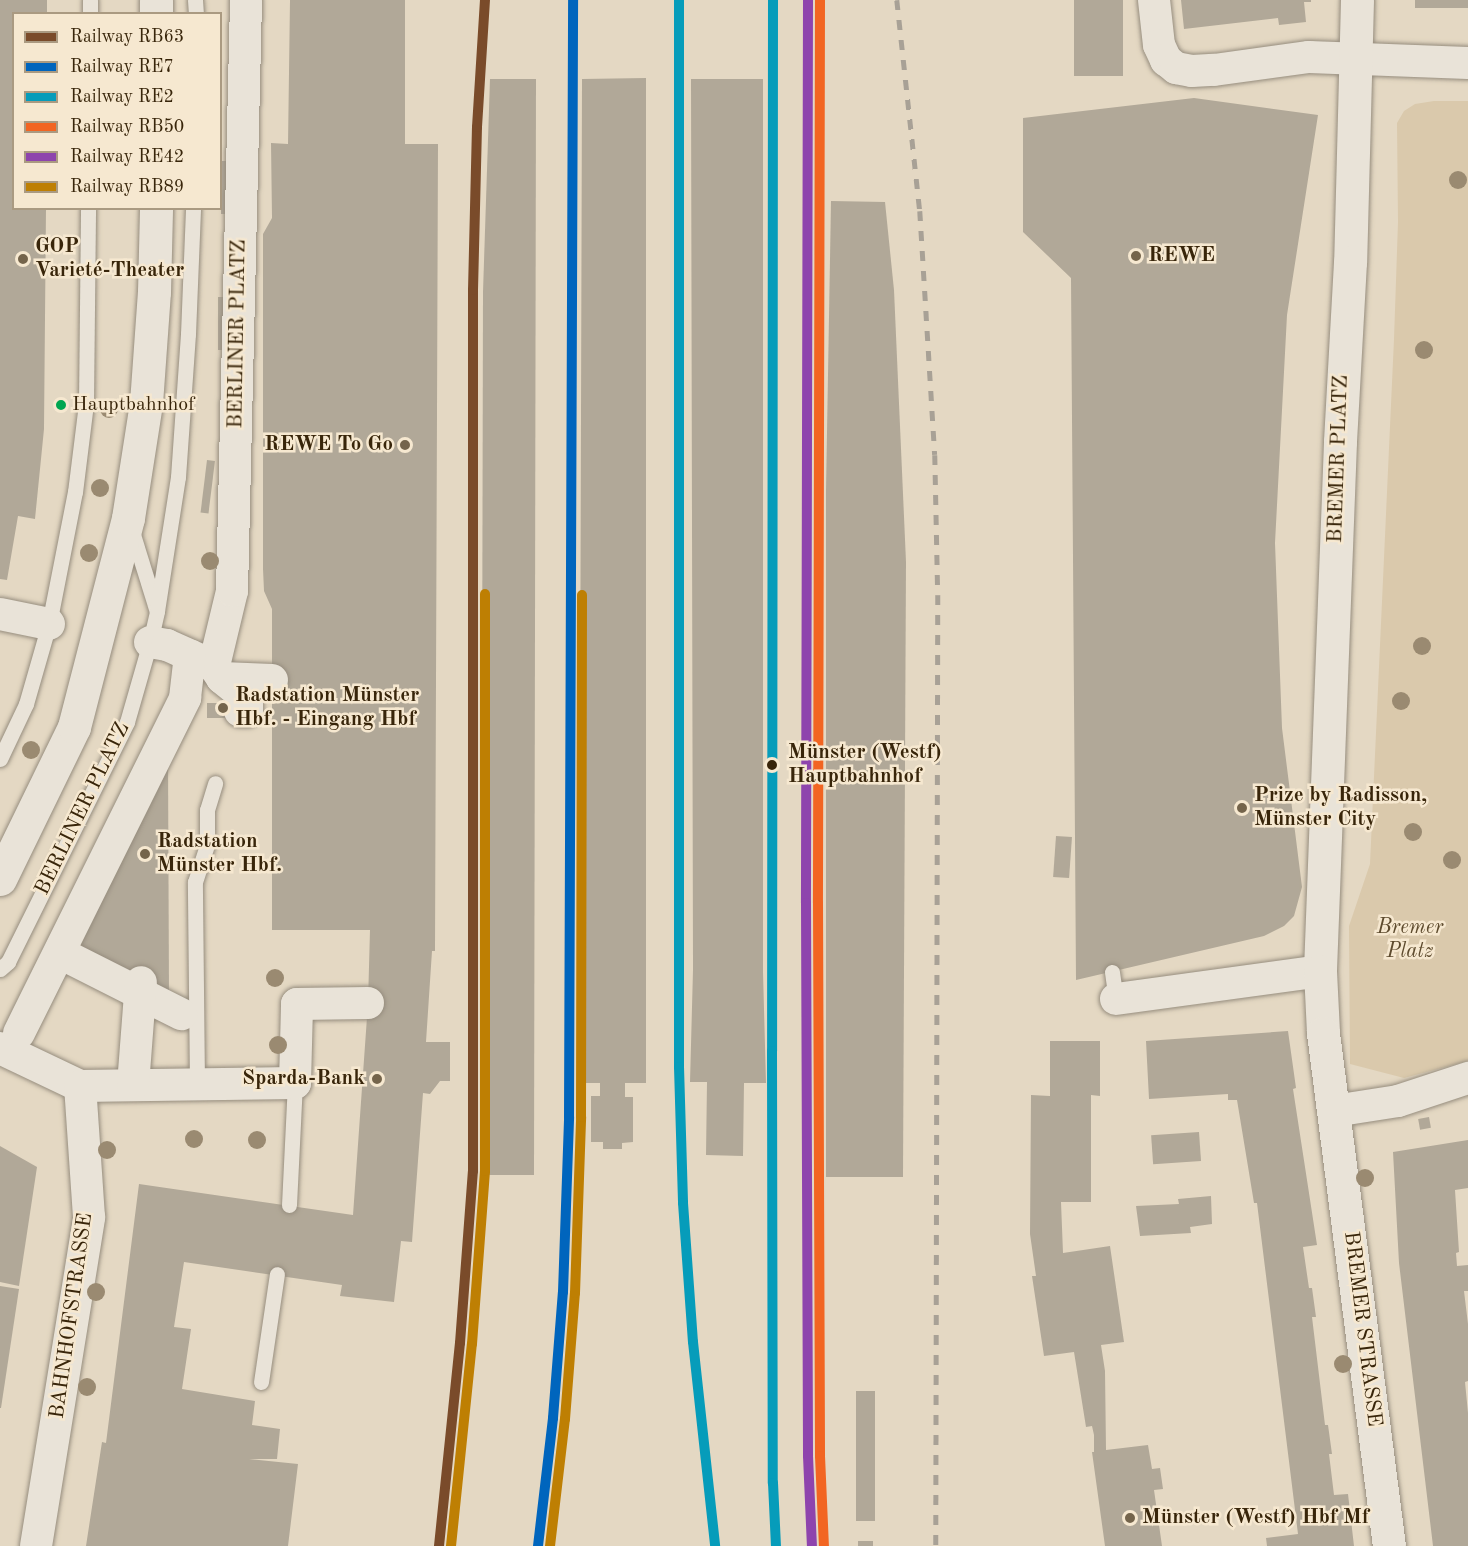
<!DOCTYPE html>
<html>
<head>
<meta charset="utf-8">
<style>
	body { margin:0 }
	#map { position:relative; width:1468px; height:1546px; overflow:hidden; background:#e4d8c3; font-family:"Old Standard TT",serif }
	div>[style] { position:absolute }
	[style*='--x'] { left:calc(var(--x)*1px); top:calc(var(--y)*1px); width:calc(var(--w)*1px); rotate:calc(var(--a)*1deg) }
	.green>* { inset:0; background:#dac9ac }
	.building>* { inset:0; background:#b1a898; transform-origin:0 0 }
	.roads { filter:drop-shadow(0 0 2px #968d7e) drop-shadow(0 0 2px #968d7e) }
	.lane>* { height:15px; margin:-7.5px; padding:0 7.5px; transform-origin:7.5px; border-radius:7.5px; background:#e9e3d8 }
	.street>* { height:32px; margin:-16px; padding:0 16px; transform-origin:16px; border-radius:16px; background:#e9e3d8 }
	.secondary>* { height:33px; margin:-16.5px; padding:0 16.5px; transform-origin:16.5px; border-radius:16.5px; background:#e9e3d8 }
	.rail>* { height:4.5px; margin-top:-2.25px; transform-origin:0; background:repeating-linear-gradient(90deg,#a8a196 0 10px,transparent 0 20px) }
	.rail-1>* { height:10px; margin:-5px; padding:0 5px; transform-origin:5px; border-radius:5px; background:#7a4b2a }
	.rail-2>* { height:10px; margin:-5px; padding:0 5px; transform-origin:5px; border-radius:5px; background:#0065bd }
	.rail-3>* { height:10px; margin:-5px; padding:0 5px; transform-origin:5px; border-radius:5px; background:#069cba }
	.rail-4>* { height:10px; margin:-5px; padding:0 5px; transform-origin:5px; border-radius:5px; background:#f26522 }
	.rail-5>* { height:10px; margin:-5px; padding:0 5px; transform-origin:5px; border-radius:5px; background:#8e44ad }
	.rail-6>* { height:10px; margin:-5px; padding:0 5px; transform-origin:5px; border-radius:5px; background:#be7f03 }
	.trees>* { width:18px; height:18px; margin:-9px; border-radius:50%; background:#9a8a71 }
	.dots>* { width:16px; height:16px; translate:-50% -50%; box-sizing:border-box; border:3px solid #f6e8d0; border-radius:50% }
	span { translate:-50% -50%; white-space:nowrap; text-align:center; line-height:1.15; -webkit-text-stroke:5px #f6e8d0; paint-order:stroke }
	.bus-label { font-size:20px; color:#38250a }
	.left { translate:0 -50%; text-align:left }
	.poi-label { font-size:21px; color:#38250a; font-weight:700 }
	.right { translate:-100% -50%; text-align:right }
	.street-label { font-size:21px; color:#38250a }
	.stop-label { font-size:21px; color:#38250a; font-weight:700 }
	.park-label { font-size:21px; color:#5e4b2e; font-style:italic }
	.legend { position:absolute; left:12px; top:12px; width:210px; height:198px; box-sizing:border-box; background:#f6e8d0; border:2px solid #aa9a81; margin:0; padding:8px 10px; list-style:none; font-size:18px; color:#38250a }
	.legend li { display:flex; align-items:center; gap:12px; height:30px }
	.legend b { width:30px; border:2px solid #aa9a81 }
</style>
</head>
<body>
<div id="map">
	<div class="green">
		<i style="clip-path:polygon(1434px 101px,1468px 101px,1468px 1061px,1404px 1078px,1350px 1064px,1349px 926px,1370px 864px,1394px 339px,1398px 222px,1397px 123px,1404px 111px,1415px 104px)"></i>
	</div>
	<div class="building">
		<i style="clip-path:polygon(0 0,47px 0,47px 14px,14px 14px,14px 208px,46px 208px,44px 429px,35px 519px,18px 516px,7px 580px,0 579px)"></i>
		<i style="clip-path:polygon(290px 0,405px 0,405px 144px,438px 144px,435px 951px,432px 951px,426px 1042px,450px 1042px,450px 1081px,440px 1081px,430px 1094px,423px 1093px,412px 1242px,401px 1241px,394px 1302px,340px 1296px,342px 1285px,184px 1262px,174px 1327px,191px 1329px,182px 1389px,255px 1401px,252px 1425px,280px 1429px,277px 1459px,249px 1459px,298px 1464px,288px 1546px,86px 1546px,102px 1442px,106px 1443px,139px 1184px,353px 1215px,368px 1003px,370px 930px,272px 930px,272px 609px,264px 591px,263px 569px,263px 234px,272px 218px,271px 143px,288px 144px)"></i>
		<i style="left:1074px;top:0;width:49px;height:76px"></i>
		<i style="clip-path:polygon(1181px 0,1311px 0,1311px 2px,1304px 2px,1306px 22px,1279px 25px,1278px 18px,1184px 29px)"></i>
		<i style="left:1415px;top:0;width:53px;height:8px"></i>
		<i style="clip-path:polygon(646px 78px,646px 1083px,625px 1083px,625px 1097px,633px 1097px,633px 1142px,622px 1143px,622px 1149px,603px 1149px,603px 1142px,591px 1142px,591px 1096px,600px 1096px,600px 1083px,579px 1083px,582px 79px)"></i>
		<i style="clip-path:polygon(490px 79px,536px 79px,534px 1175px,481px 1175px,483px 292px)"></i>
		<i style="clip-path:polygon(691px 79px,763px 79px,763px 972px,766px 1083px,744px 1083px,743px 1156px,706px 1155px,707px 1082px,690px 1082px,693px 970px)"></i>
		<i style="clip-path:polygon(1194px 98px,1318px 115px,1287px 315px,1275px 543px,1282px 728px,1302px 887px,1294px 916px,1284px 926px,1264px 936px,1076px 980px,1071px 278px,1023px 232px,1023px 118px)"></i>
		<i style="left:221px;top:161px;width:8px;height:53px"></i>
		<i style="clip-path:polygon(831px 201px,885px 202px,894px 290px,906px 562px,903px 1177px,826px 1177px,826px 491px)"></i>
		<i style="left:218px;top:297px;width:9px;height:53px"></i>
		<i style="left:207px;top:460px;width:8px;height:53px;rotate:7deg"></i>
		<i style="left:240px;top:703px;width:15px;height:33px;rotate:90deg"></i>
		<i style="clip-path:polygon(168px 758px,169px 996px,74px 949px)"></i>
		<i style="left:1056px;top:836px;width:16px;height:41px;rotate:4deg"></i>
		<i style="clip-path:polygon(1288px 1031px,1296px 1088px,1293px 1089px,1317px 1245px,1303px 1247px,1309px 1288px,1312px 1288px,1316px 1317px,1312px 1317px,1325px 1425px,1328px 1425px,1332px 1454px,1329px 1454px,1334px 1495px,1348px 1494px,1354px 1546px,1267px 1546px,1266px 1538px,1298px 1534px,1257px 1203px,1254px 1203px,1237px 1100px,1228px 1100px,1228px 1094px,1149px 1099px,1146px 1041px)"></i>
		<i style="clip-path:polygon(1050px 1041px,1100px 1041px,1100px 1096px,1091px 1095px,1091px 1202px,1061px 1202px,1063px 1253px,1110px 1246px,1124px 1342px,1101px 1345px,1105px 1371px,1106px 1450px,1148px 1445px,1152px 1469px,1160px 1468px,1163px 1489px,1154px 1490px,1162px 1546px,1105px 1546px,1092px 1452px,1094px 1452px,1094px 1435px,1092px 1426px,1086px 1427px,1074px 1352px,1044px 1356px,1032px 1276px,1036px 1276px,1030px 1234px,1031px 1095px,1050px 1096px)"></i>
		<i style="left:1429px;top:1117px;width:11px;height:11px;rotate:80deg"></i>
		<i style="left:1199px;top:1132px;width:29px;height:48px;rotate:86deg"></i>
		<i style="clip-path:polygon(1468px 1140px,1468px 1188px,1455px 1190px,1459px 1252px,1456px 1253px,1457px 1266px,1468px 1265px,1468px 1291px,1464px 1291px,1468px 1324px,1468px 1381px,1465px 1382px,1468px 1413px,1468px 1546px,1433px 1546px,1399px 1263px,1393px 1152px)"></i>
		<i style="clip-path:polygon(0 1146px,37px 1167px,19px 1286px,0 1282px)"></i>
		<i style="clip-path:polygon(1211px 1196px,1212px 1224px,1190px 1227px,1191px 1233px,1140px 1236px,1136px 1206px,1179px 1204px,1178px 1199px)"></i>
		<i style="clip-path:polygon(0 1286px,19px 1289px,1px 1408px,0 1408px)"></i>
		<i style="left:856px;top:1391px;width:19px;height:130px"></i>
		<i style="left:858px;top:1541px;width:15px;height:5px"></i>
	</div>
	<div class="roads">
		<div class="lane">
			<i style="--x:195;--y:0;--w:14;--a:86"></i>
			<i style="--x:90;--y:14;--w:14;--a:-90"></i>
			<i style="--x:131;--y:528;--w:85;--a:72.8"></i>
			<i style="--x:0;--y:759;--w:61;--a:-64.7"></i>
			<i style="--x:26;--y:704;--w:83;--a:-74"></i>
			<i style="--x:49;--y:624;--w:135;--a:-78.9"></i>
			<i style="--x:75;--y:492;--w:89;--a:-82.9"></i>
			<i style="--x:86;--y:404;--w:196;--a:-89.4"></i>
			<i style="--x:0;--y:969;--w:11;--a:-41"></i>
			<i style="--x:8;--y:962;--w:268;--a:-63.6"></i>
			<i style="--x:127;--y:722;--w:83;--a:-74"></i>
			<i style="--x:150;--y:642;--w:32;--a:-77"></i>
			<i style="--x:157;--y:611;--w:136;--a:-81.1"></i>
			<i style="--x:178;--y:477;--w:143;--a:-86"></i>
			<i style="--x:188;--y:334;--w:126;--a:-87.7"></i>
			<i style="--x:1112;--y:972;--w:27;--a:82"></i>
			<i style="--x:197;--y:1085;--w:203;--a:-90.6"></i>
			<i style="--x:195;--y:882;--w:40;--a:-72"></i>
			<i style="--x:207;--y:844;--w:34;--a:-90"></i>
			<i style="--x:207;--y:810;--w:28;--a:-73"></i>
			<i style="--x:289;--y:1205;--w:122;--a:-87.2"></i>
			<i style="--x:261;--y:1382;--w:109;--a:-81.6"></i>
		</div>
		<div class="street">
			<i style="--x:1154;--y:0;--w:45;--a:83.7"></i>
			<i style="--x:1159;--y:45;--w:17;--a:65"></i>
			<i style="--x:1166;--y:60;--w:13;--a:39"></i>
			<i style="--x:1176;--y:68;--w:16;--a:11"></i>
			<i style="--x:1192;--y:71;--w:22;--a:-3"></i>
			<i style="--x:1214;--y:70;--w:96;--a:-7.8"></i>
			<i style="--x:1309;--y:57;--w:159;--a:2.2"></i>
			<i style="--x:0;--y:614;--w:50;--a:11.5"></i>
			<i style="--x:150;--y:642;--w:17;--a:10"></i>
			<i style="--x:167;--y:645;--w:51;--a:24.1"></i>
			<i style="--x:214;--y:666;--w:14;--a:56"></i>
			<i style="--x:222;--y:678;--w:32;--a:39"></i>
			<i style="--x:247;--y:698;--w:13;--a:90"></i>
			<i style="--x:247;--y:711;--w:7;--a:180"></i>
			<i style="--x:214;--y:666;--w:77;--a:-76.5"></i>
			<i style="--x:232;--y:591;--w:591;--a:-88.64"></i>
			<i style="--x:222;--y:678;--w:50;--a:2.3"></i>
			<i style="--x:60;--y:953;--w:136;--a:26.8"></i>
			<i style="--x:1116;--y:999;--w:206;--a:-7.8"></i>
			<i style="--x:19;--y:1033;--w:374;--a:-63.6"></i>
			<i style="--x:185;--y:698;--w:43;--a:-83.4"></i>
			<i style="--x:0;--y:1048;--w:89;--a:25.4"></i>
			<i style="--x:80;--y:1086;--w:215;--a:-0.8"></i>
			<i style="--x:295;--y:1083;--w:79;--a:-88.5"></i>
			<i style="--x:297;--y:1004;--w:71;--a:-0.8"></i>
			<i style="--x:133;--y:1085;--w:103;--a:-85.6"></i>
			<i style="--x:1334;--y:1111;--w:65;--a:-8.9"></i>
			<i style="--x:1398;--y:1101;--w:74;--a:-18.2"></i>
			<i style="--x:36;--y:1546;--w:333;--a:-80.8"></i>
			<i style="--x:89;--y:1217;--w:131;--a:-93.9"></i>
		</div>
		<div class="secondary">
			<i style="--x:156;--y:0;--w:14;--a:90"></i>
			<i style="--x:1357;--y:0;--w:262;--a:91.5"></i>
			<i style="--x:1350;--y:262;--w:180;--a:93.2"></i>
			<i style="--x:1340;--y:442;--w:529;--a:92.17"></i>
			<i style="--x:1320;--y:971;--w:62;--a:87.2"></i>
			<i style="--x:1323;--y:1033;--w:517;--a:82.67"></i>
			<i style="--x:0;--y:879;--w:169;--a:-64"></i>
			<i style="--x:74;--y:727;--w:216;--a:-75.5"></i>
			<i style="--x:128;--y:518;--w:116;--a:-81.1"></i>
			<i style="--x:146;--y:403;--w:111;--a:-85.9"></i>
			<i style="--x:154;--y:292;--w:84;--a:-88.6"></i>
		</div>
	</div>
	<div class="rail">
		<i style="--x:897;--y:0;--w:212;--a:83.8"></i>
		<i style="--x:920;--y:211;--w:244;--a:86.5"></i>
		<i style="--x:935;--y:455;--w:140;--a:88.8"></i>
		<i style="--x:938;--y:595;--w:951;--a:90.12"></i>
	</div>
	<div class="rail-1">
		<i style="--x:439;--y:1546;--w:204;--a:-84.1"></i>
		<i style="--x:460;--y:1343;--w:172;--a:-85.7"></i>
		<i style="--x:473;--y:1171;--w:881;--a:-90"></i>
		<i style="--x:473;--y:290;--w:163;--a:-88.6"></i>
		<i style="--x:477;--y:127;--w:127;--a:-86.4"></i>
	</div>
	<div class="rail-2">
		<i style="--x:538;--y:1546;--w:129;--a:-83.3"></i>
		<i style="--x:553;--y:1418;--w:126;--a:-85.5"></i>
		<i style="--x:563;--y:1292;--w:175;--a:-88"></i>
		<i style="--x:569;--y:1117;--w:1117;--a:-89.79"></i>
	</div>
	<div class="rail-3">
		<i style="--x:679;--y:0;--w:1067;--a:90"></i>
		<i style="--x:679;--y:1067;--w:136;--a:88.3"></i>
		<i style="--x:683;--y:1203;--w:139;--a:85.9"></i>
		<i style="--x:693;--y:1342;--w:205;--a:83.8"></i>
		<i style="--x:773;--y:0;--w:1051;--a:90.05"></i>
		<i style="--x:772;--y:1051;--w:432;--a:89.9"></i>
		<i style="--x:773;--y:1483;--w:63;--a:87.3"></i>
	</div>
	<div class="rail-4">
		<i style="--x:820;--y:0;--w:903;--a:90.13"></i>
		<i style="--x:818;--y:903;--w:553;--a:89.79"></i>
		<i style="--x:820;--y:1456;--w:90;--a:87.5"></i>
	</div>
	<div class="rail-5">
		<i style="--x:808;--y:0;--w:903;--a:90.13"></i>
		<i style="--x:806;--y:903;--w:553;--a:89.79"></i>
		<i style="--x:808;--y:1456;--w:90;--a:87.5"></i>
	</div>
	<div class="rail-6">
		<i style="--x:451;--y:1546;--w:203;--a:-84.1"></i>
		<i style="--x:472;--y:1344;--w:173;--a:-85.7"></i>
		<i style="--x:485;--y:1171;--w:577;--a:-90"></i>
		<i style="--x:550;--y:1546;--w:128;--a:-83.3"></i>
		<i style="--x:565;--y:1419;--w:126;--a:-85.5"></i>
		<i style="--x:575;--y:1293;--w:176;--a:-88"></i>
		<i style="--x:581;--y:1117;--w:522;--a:-89.89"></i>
	</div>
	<div class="trees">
		<i style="left:1458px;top:180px"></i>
		<i style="left:1424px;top:350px"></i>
		<i style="left:109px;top:409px"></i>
		<i style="left:100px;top:488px"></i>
		<i style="left:89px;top:553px"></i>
		<i style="left:210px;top:561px"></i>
		<i style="left:1422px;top:646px"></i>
		<i style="left:1401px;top:701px"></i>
		<i style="left:31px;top:750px"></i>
		<i style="left:1413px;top:832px"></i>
		<i style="left:1452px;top:860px"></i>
		<i style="left:275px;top:978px"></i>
		<i style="left:278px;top:1045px"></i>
		<i style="left:194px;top:1139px"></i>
		<i style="left:257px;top:1140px"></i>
		<i style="left:107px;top:1150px"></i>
		<i style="left:1365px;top:1178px"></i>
		<i style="left:96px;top:1292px"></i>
		<i style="left:1343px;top:1364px"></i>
		<i style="left:87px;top:1387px"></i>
	</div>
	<div class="dots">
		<i style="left:1136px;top:256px;background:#74644b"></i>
		<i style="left:23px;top:259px;background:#74644b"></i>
		<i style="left:61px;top:405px;background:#00a651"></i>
		<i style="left:405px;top:445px;background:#74644b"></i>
		<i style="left:223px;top:708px;background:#74644b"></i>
		<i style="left:772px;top:765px;background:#38250a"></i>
		<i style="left:1242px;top:808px;background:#74644b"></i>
		<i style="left:145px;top:854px;background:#74644b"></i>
		<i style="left:377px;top:1079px;background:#74644b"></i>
		<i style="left:1130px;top:1518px;background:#74644b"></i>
	</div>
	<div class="bus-label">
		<span class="left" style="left:72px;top:405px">Hauptbahnhof</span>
	</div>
	<div class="poi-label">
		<span class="left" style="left:35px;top:259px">GOP<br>Varieté-Theater</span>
		<span class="left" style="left:1148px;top:256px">REWE</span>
		<span class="right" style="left:393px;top:445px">REWE To Go</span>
		<span class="left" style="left:235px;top:708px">Radstation Münster<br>Hbf. - Eingang Hbf</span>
		<span class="left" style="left:1254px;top:808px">Prize by Radisson,<br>Münster City</span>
		<span class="left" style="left:157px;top:854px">Radstation<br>Münster Hbf.</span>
		<span class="right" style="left:365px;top:1079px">Sparda-Bank</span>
		<span class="left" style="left:1142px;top:1518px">Münster (Westf) Hbf Mf</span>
	</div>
	<div class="street-label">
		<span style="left:238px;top:334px;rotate:-89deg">BERLINER PLATZ</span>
		<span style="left:1339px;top:459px;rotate:-88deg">BREMER PLATZ</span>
		<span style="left:83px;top:809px;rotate:-64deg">BERLINER PLATZ</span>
		<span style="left:72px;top:1316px;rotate:-82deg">BAHNHOFSTRASSE</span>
		<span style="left:1362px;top:1329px;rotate:83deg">BREMER STRASSE</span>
	</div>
	<div class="stop-label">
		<span class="left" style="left:788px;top:765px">Münster (Westf)<br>Hauptbahnhof</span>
	</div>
	<div class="park-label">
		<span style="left:1410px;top:940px">Bremer<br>Platz</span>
	</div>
	<ul class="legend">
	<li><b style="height:8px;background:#7a4b2a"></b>Railway RB63</li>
	<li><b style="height:8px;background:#0065bd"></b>Railway RE7</li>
	<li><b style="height:8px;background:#069cba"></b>Railway RE2</li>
	<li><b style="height:8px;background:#f26522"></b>Railway RB50</li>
	<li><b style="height:8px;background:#8e44ad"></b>Railway RE42</li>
	<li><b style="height:8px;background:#be7f03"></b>Railway RB89</li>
	</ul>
</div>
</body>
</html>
